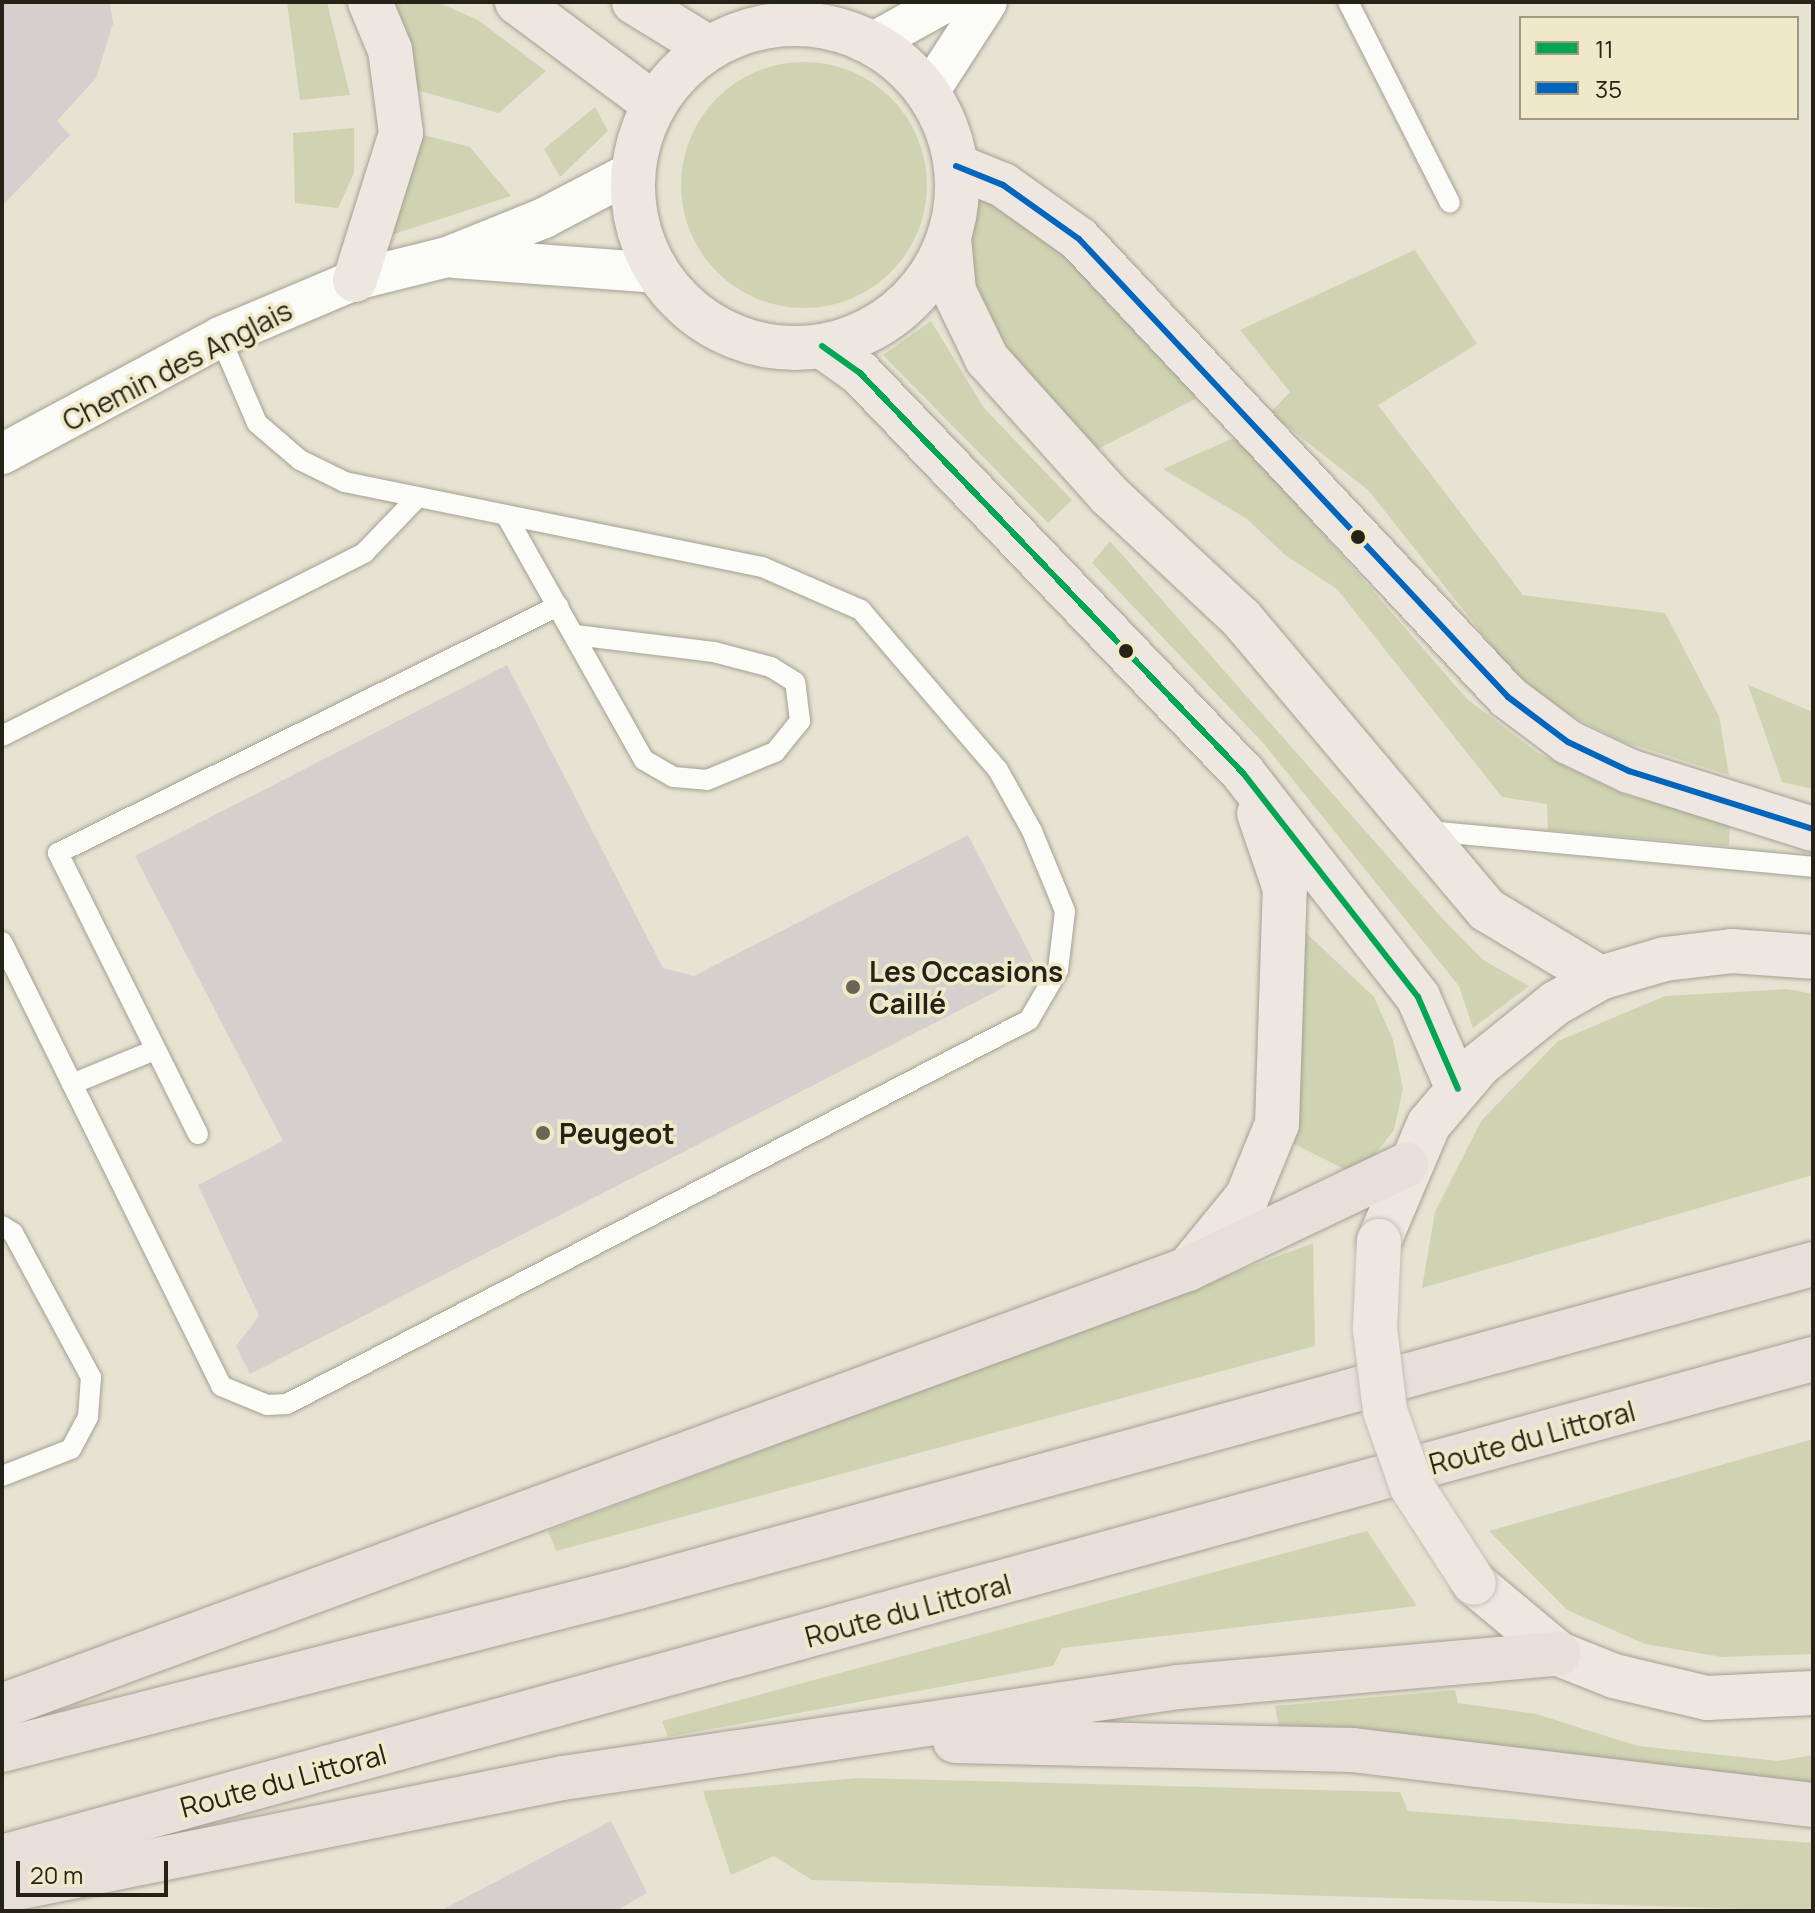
<!DOCTYPE html>
<html>
<head>
<meta charset="utf-8">
<style>
	body { margin:0 }
	#map { position:relative; width:1815px; height:1913px; overflow:hidden; background:#e7e3d2; font-family:Manrope,sans-serif }
	div>[style] { position:absolute }
	[style*='--x'] { left:calc(var(--x)*1px); top:calc(var(--y)*1px); width:calc(var(--w)*1px); rotate:calc(var(--a)*1deg) }
	.green>* { inset:0; background:#cfd3b2 }
	.round { border-radius:50% }
	.building>* { inset:0; background:#d3d0ce }
	.roads { filter:drop-shadow(0 0 2px #a4a093) drop-shadow(0 0 2px #a4a093) }
	.service>* { height:20px; margin:-10px; padding:0 10px; transform-origin:10px; border-radius:10px; background:#fbfbf8 }
	.minor>* { height:40px; margin:-20px; padding:0 20px; transform-origin:20px; border-radius:20px; background:#fbfbf8 }
	.primary>* { height:44px; margin:-22px; padding:0 22px; transform-origin:22px; border-radius:22px; background:#ede6e1 }
	.primary>.ring { margin:-22px; padding:0; box-sizing:content-box; background:none; border:44px solid #ede6e1; border-radius:50% }
	.trunk>* { height:44px; margin:-22px; padding:0 22px; transform-origin:22px; border-radius:22px; background:#e8dfda }
	.bridges { filter:drop-shadow(0 0 2px #c2c0b8) drop-shadow(0 0 2px #c2c0b8) }
	.primary-bridge>* { height:44px; margin:-22px; padding:0 22px; transform-origin:22px; border-radius:22px; background:#ede6e1 }
	.bus-1>* { height:6px; margin:-3px; padding:0 3px; transform-origin:3px; border-radius:3px; background:#00a651 }
	.bus-2>* { height:6px; margin:-3px; padding:0 3px; transform-origin:3px; border-radius:3px; background:#0065bd }
	.dots>* { width:22px; height:22px; translate:-50% -50%; box-sizing:border-box; border:4px solid #f0e9c9; border-radius:50% }
	span { translate:-50% -50%; white-space:nowrap; text-align:center; line-height:1.15; -webkit-text-stroke:7px #f0e9c9; paint-order:stroke }
	.street-label { font-size:28px; color:#252217 }
	.poi-label { font-size:28px; color:#252217; font-weight:700 }
	.left { translate:0 -50%; text-align:left }
	.frame { position:absolute; inset:0; border:4px solid #252217; pointer-events:none }
	.legend { position:absolute; left:1519px; top:16px; width:280px; height:104px; box-sizing:border-box; background:#f0e9c9; border:2px solid #9f9982; margin:0; padding:10px 14px; list-style:none; font-size:24px; color:#252217 }
	.legend li { display:flex; align-items:center; gap:16px; height:40px }
	.legend b { width:40px; border:2px solid #9f9982 }
	.scale { position:absolute; left:16px; top:1861px; width:152px; height:36px; box-sizing:border-box; border:4px solid #252217; border-top:0; padding-left:10px; font-size:24px; line-height:28px; white-space:nowrap; color:#252217; -webkit-text-stroke:6px #f0e9c9; paint-order:stroke }
</style>
</head>
<body>
<div id="map">
	<div class="green">
		<i style="clip-path:polygon(287px 2px,327px 2px,350px 95px,300px 100px)"></i>
		<i style="clip-path:polygon(392px 2px,437px 2px,478px 20px,546px 71px,499px 113px,409px 88px)"></i>
		<i class="round" style="left:681px;top:62px;width:246px;height:246px"></i>
		<i style="clip-path:polygon(595px 107px,608px 131px,560px 177px,544px 149px)"></i>
		<i style="clip-path:polygon(354px 128px,354px 173px,338px 208px,295px 203px,293px 133px)"></i>
		<i style="clip-path:polygon(420px 134px,470px 147px,511px 196px,385px 237px)"></i>
		<i style="clip-path:polygon(978px 194px,1087px 266px,1199px 397px,1092px 452px,1022px 381px,965px 266px)"></i>
		<i style="clip-path:polygon(1415px 250px,1477px 344px,1378px 405px,1523px 595px,1665px 613px,1719px 716px,1729px 775px,1621px 741px,1568px 714px,1512px 671px,1368px 490px,1270px 413px,1290px 392px,1240px 330px)"></i>
		<i style="clip-path:polygon(931px 321px,984px 408px,1072px 500px,1048px 523px,883px 355px)"></i>
		<i style="clip-path:polygon(1238px 436px,1467px 699px,1538px 753px,1623px 794px,1730px 823px,1729px 846px,1548px 830px,1547px 804px,1502px 797px,1337px 589px,1285px 555px,1247px 519px,1163px 469px)"></i>
		<i style="clip-path:polygon(1110px 541px,1442px 918px,1483px 960px,1529px 986px,1473px 1028px,1459px 986px,1264px 744px,1092px 563px)"></i>
		<i style="clip-path:polygon(1748px 685px,1813px 712px,1813px 789px,1782px 782px)"></i>
		<i style="clip-path:polygon(1302px 929px,1374px 997px,1393px 1040px,1403px 1089px,1394px 1130px,1358px 1176px,1292px 1143px)"></i>
		<i style="clip-path:polygon(1787px 989px,1813px 994px,1813px 1175px,1422px 1288px,1435px 1212px,1481px 1121px,1558px 1041px,1665px 996px)"></i>
		<i style="clip-path:polygon(1313px 1243px,1315px 1346px,556px 1551px,548px 1531px)"></i>
		<i style="clip-path:polygon(1813px 1439px,1813px 1654px,1722px 1657px,1645px 1644px,1567px 1610px,1489px 1531px)"></i>
		<i style="clip-path:polygon(1367px 1531px,1417px 1606px,1062px 1648px,1053px 1666px,668px 1737px,662px 1721px)"></i>
		<i style="clip-path:polygon(1455px 1690px,1458px 1703px,1536px 1714px,1638px 1746px,1778px 1761px,1813px 1755px,1813px 1791px,1279px 1728px,1275px 1706px)"></i>
		<i style="clip-path:polygon(859px 1778px,1400px 1792px,1408px 1811px,1813px 1843px,1813px 1911px,812px 1880px,774px 1856px,731px 1875px,703px 1791px)"></i>
	</div>
	<div class="building">
		<i style="clip-path:polygon(2px 2px,110px 2px,113px 24px,96px 78px,57px 121px,70px 135px,2px 206px)"></i>
		<i style="clip-path:polygon(507px 665px,663px 968px,694px 976px,968px 835px,1038px 970px,250px 1374px,236px 1346px,259px 1316px,198px 1185px,283px 1141px,135px 856px)"></i>
		<i style="clip-path:polygon(611px 1821px,647px 1893px,616px 1911px,440px 1911px)"></i>
	</div>
	<div class="roads">
		<div class="service">
			<i style="--x:1348;--y:2;--w:225;--a:63.1"></i>
			<i style="--x:507;--y:517;--w:279;--a:60.6"></i>
			<i style="--x:644;--y:760;--w:34;--a:30"></i>
			<i style="--x:674;--y:777;--w:33;--a:5"></i>
			<i style="--x:707;--y:780;--w:74;--a:-22.4"></i>
			<i style="--x:775;--y:752;--w:40;--a:-51"></i>
			<i style="--x:800;--y:721;--w:39;--a:-97"></i>
			<i style="--x:795;--y:682;--w:28;--a:-148"></i>
			<i style="--x:771;--y:667;--w:59;--a:-165.3"></i>
			<i style="--x:714;--y:652;--w:140;--a:-173"></i>
			<i style="--x:2;--y:736;--w:406;--a:-26.8"></i>
			<i style="--x:364;--y:553;--w:75;--a:-46.1"></i>
			<i style="--x:1427;--y:831;--w:388;--a:5.3"></i>
			<i style="--x:2;--y:942;--w:495;--a:63.7"></i>
			<i style="--x:221;--y:1386;--w:50;--a:22.4"></i>
			<i style="--x:267;--y:1405;--w:20;--a:-3"></i>
			<i style="--x:287;--y:1404;--w:835;--a:-27.36"></i>
			<i style="--x:1029;--y:1020;--w:58;--a:-59.9"></i>
			<i style="--x:1058;--y:970;--w:59;--a:-83.2"></i>
			<i style="--x:1065;--y:911;--w:87;--a:-112.4"></i>
			<i style="--x:1032;--y:831;--w:70;--a:-119.1"></i>
			<i style="--x:998;--y:770;--w:211;--a:-130.6"></i>
			<i style="--x:861;--y:610;--w:108;--a:-156.5"></i>
			<i style="--x:762;--y:567;--w:426;--a:-168.5"></i>
			<i style="--x:345;--y:482;--w:50;--a:-153.9"></i>
			<i style="--x:300;--y:460;--w:57;--a:-139.3"></i>
			<i style="--x:257;--y:423;--w:94;--a:-113.3"></i>
			<i style="--x:72;--y:1084;--w:90;--a:-22.3"></i>
			<i style="--x:198;--y:1134;--w:314;--a:-116.5"></i>
			<i style="--x:58;--y:853;--w:558;--a:-26.29"></i>
			<i style="--x:2;--y:1226;--w:13;--a:32"></i>
			<i style="--x:13;--y:1233;--w:164;--a:61.6"></i>
			<i style="--x:91;--y:1377;--w:40;--a:94.3"></i>
			<i style="--x:88;--y:1417;--w:36;--a:118"></i>
			<i style="--x:71;--y:1449;--w:74;--a:158.6"></i>
		</div>
		<div class="minor">
			<i style="--x:872;--y:43;--w:85;--a:-29"></i>
			<i style="--x:928;--y:93;--w:108;--a:-57"></i>
			<i style="--x:455;--y:258;--w:204;--a:4.2"></i>
			<i style="--x:2;--y:454;--w:247;--a:-28.2"></i>
			<i style="--x:220;--y:337;--w:147;--a:-22.9"></i>
			<i style="--x:355;--y:280;--w:95;--a:-14"></i>
			<i style="--x:447;--y:257;--w:105;--a:-21.9"></i>
			<i style="--x:544;--y:218;--w:99;--a:-27.6"></i>
		</div>
		<div class="primary">
			<i style="--x:517;--y:2;--w:171;--a:36.7"></i>
			<i style="--x:634;--y:2;--w:88;--a:31.5"></i>
			<i class="ring" style="left:633px;top:24px;width:280px;height:280px"></i>
			<i style="--x:956;--y:166;--w:51;--a:22"></i>
			<i style="--x:1003;--y:185;--w:93;--a:35.4"></i>
			<i style="--x:1079;--y:239;--w:628;--a:46.87"></i>
			<i style="--x:1508;--y:697;--w:75;--a:36.9"></i>
			<i style="--x:1568;--y:742;--w:68;--a:25.4"></i>
			<i style="--x:1629;--y:771;--w:193;--a:17.5"></i>
			<i style="--x:949;--y:238;--w:53;--a:84.6"></i>
			<i style="--x:954;--y:291;--w:76;--a:64.1"></i>
			<i style="--x:987;--y:359;--w:183;--a:48.1"></i>
			<i style="--x:1109;--y:495;--w:180;--a:43"></i>
			<i style="--x:1241;--y:618;--w:382;--a:49.9"></i>
			<i style="--x:1487;--y:910;--w:132;--a:31"></i>
			<i style="--x:355;--y:280;--w:154;--a:-72.6"></i>
			<i style="--x:401;--y:133;--w:84;--a:-97.5"></i>
			<i style="--x:390;--y:50;--w:52;--a:-112.6"></i>
			<i style="--x:822;--y:346;--w:47;--a:35.4"></i>
			<i style="--x:860;--y:373;--w:554;--a:46.24"></i>
			<i style="--x:1243;--y:773;--w:284;--a:52"></i>
			<i style="--x:1418;--y:997;--w:100;--a:66.5"></i>
			<i style="--x:1379;--y:1241;--w:127;--a:-66.9"></i>
			<i style="--x:1429;--y:1124;--w:79;--a:-49.6"></i>
			<i style="--x:1480;--y:1064;--w:97;--a:-38.8"></i>
			<i style="--x:1556;--y:1003;--w:51;--a:-29.6"></i>
			<i style="--x:1600;--y:978;--w:68;--a:-16.3"></i>
			<i style="--x:1665;--y:959;--w:67;--a:-6.8"></i>
			<i style="--x:1732;--y:951;--w:81;--a:4.2"></i>
			<i style="--x:1188;--y:1269;--w:93;--a:-50.7"></i>
			<i style="--x:1247;--y:1197;--w:79;--a:-67.7"></i>
			<i style="--x:1277;--y:1124;--w:235;--a:-88.1"></i>
			<i style="--x:1285;--y:889;--w:80;--a:-108.9"></i>
			<i style="--x:1474;--y:1583;--w:111;--a:39.9"></i>
			<i style="--x:1559;--y:1654;--w:59;--a:21.8"></i>
			<i style="--x:1614;--y:1676;--w:96;--a:13.3"></i>
			<i style="--x:1707;--y:1698;--w:106;--a:-2.7"></i>
		</div>
		<div class="trunk">
			<i style="--x:2;--y:1706;--w:1264;--a:-20.23"></i>
			<i style="--x:1188;--y:1269;--w:242;--a:-25.5"></i>
			<i style="--x:955;--y:1741;--w:397;--a:1.3"></i>
			<i style="--x:1352;--y:1750;--w:464;--a:6.8"></i>
			<i style="--x:2;--y:1750;--w:657;--a:-14.37"></i>
			<i style="--x:638;--y:1587;--w:1219;--a:-15.37"></i>
			<i style="--x:2;--y:1857;--w:1878;--a:-15.38"></i>
			<i style="--x:2;--y:1891;--w:572;--a:-11.39"></i>
			<i style="--x:563;--y:1778;--w:622;--a:-8.42"></i>
			<i style="--x:1178;--y:1687;--w:382;--a:-5"></i>
		</div>
	</div>
	<div class="bridges">
		<div class="primary-bridge">
			<i style="--x:1379;--y:1241;--w:88;--a:92.6"></i>
			<i style="--x:1375;--y:1329;--w:83;--a:83"></i>
			<i style="--x:1385;--y:1411;--w:81;--a:70.4"></i>
			<i style="--x:1412;--y:1487;--w:114;--a:57.1"></i>
		</div>
	</div>
	<div class="bus-1">
		<i style="--x:822;--y:346;--w:47;--a:35.4"></i>
		<i style="--x:860;--y:373;--w:554;--a:46.24"></i>
		<i style="--x:1243;--y:773;--w:284;--a:52"></i>
		<i style="--x:1418;--y:997;--w:100;--a:66.5"></i>
	</div>
	<div class="bus-2">
		<i style="--x:956;--y:166;--w:51;--a:22"></i>
		<i style="--x:1003;--y:185;--w:93;--a:35.4"></i>
		<i style="--x:1079;--y:239;--w:628;--a:46.87"></i>
		<i style="--x:1508;--y:697;--w:75;--a:36.9"></i>
		<i style="--x:1568;--y:742;--w:68;--a:25.4"></i>
		<i style="--x:1629;--y:771;--w:193;--a:17.5"></i>
	</div>
	<div class="dots">
		<i style="left:1358px;top:537px;background:#252217"></i>
		<i style="left:1126px;top:651px;background:#252217"></i>
		<i style="left:853px;top:987px;background:#696658"></i>
		<i style="left:543px;top:1133px;background:#696658"></i>
	</div>
	<div class="street-label">
		<span style="left:177px;top:365px;rotate:-27deg">Chemin des Anglais</span>
		<span style="left:1532px;top:1437px;rotate:-15deg">Route du Littoral</span>
		<span style="left:908px;top:1610px;rotate:-15deg">Route du Littoral</span>
		<span style="left:283px;top:1780px;rotate:-15deg">Route du Littoral</span>
	</div>
	<div class="poi-label">
		<span class="left" style="left:869px;top:987px">Les Occasions<br>Caillé</span>
		<span class="left" style="left:559px;top:1133px">Peugeot</span>
	</div>
	<div class="frame"></div>
	<ul class="legend">
	<li><b style="height:10px;background:#00a651"></b>11</li>
	<li><b style="height:10px;background:#0065bd"></b>35</li>
	</ul>
	<div class="scale">20 m</div>
</div>
</body>
</html>
